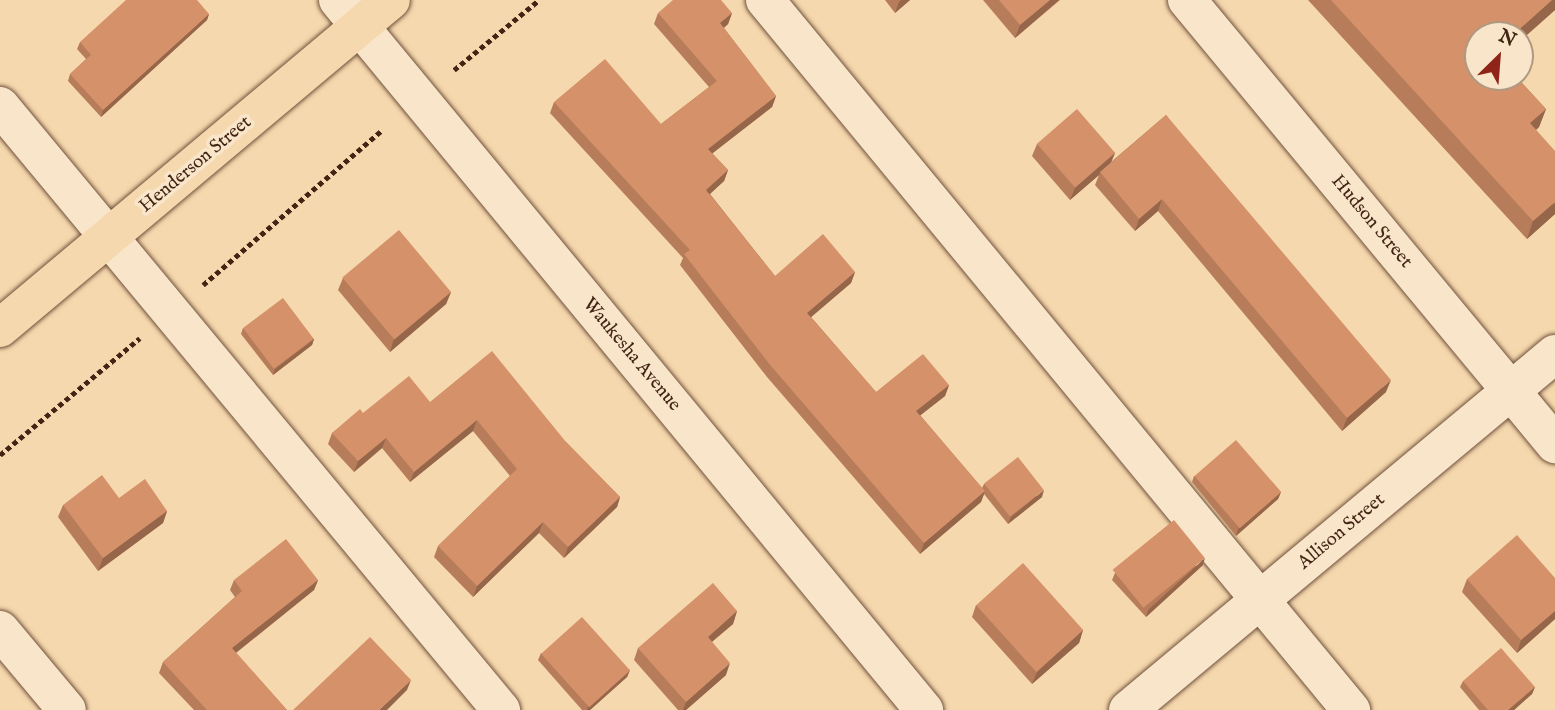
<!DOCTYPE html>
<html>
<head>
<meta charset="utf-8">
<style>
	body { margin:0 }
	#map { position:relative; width:1555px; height:710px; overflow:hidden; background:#f6d8ae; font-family:"IM FELL English",serif }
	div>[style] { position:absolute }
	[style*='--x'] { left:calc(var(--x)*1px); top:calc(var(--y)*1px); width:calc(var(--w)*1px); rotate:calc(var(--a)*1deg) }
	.path>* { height:4.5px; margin-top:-2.25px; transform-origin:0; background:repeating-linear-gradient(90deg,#432516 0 5px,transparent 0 8.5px) }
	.roads { filter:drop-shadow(0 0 2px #70523c) drop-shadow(0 0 2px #70523c) }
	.minor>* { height:38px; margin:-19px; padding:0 19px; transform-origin:19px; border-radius:19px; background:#f9e6ca }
	.major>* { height:38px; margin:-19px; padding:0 19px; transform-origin:19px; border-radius:19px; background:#f6d8ae }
	.wall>* { inset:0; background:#b77d5a }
	.shaded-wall>* { inset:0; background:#95664a }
	.building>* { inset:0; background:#d59169; transform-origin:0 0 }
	span { translate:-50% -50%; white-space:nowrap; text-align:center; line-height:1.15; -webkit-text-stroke:7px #f9e6ca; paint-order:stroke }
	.street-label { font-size:19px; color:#432516 }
	.north { position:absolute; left:1464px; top:21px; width:70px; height:70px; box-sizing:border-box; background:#f9e6ca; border:2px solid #b09982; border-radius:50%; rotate:25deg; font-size:19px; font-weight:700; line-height:28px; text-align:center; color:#432516 }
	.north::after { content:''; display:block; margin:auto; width:24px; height:32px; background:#8f2418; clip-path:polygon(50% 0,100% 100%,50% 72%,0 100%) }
</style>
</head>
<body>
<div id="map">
	<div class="path">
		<i style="--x:454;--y:70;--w:110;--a:-39.5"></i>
		<i style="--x:203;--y:285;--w:237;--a:-40.9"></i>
		<i style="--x:0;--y:455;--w:182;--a:-39.9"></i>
	</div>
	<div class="roads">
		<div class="minor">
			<i style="--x:338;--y:0;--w:921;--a:50.47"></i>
			<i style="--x:765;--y:0;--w:921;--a:50.47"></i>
			<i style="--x:1187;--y:0;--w:577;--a:50.35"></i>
			<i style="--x:0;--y:106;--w:785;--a:50.33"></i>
			<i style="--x:0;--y:630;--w:104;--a:50.1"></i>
			<i style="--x:1128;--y:710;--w:556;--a:-39.82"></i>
		</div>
		<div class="major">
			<i style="--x:0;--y:328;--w:510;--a:-39.99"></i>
		</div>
	</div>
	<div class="wall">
		<i style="clip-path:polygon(885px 0,910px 0,895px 13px)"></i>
		<i style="clip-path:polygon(983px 0,1060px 0,1015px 38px)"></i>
		<i style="clip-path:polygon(1308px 0,1555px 0,1555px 10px,1520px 41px,1520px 35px,1478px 35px,1546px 109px,1539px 127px,1536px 130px,1555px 214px,1527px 239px)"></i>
		<i style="clip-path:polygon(658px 13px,732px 13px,728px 24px,724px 28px,776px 96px,772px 107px,712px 153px,728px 170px,724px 181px,710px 194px,775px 276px,855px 272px,851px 283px,811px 317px,876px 392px,949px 385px,945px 396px,920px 415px,982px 488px,984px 484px,1042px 497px,1008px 524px,984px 494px,981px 502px,920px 554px,767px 377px,680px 265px,683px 258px,550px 113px,554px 102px,661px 124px,709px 87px,654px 24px)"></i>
		<i style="clip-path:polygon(209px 14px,207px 20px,101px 117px,68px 81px,70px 74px,86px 59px,77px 49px,80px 42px)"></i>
		<i style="clip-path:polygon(1166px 115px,1386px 392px,1342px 431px,1158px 211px,1135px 231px,1095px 185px,1099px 175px,1070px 200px,1032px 156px,1037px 144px,1115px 153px,1111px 162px)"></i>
		<i style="clip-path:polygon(343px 278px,451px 292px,446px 304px,390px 352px,338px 290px)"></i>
		<i style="clip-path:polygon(243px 328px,314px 339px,312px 345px,273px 375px,241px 334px)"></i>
		<i style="clip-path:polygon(430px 402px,566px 442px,620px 497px,617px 507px,564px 558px,539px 533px,473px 597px,434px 557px,438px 546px,510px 476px,473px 431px,410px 482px,382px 448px,354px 472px,328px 444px,332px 433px,363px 413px)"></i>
		<i style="clip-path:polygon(1194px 476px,1281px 492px,1278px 499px,1236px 536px,1192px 482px)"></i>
		<i style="clip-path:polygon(119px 498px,167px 511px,163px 523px,98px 571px,58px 517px,63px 505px)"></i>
		<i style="clip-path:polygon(1203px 565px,1146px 617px,1112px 580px,1115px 573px)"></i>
		<i style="clip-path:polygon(1555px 578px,1555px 619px,1517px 653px,1462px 592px,1467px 579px)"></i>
		<i style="clip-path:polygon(234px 580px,318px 580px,314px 590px,236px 653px,287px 710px,194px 710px,159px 673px,163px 662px,235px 597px,230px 590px)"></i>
		<i style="clip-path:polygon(976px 605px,1083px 630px,1079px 643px,1032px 684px,972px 617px)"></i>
		<i style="clip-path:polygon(737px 611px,733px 624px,712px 642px,726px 675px,686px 710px,678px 710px,634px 660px,638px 648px)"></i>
		<i style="clip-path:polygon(541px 653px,630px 670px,627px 677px,590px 710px,582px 710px,538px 660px)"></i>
		<i style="clip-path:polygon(1463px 681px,1535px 687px,1532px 694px,1514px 710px,1479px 710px,1460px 687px)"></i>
	</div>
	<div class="shaded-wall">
		<i style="clip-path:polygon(901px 0,910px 0,895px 13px,899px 2px)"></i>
		<i style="clip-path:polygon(1050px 0,1059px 0,1015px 38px,1020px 25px)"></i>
		<i style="clip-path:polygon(1552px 0,1555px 0,1555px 10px,1520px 41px,1520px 35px,1513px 35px)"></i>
		<i style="clip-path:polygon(732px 13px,728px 24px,716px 34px,720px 23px)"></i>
		<i style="clip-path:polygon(209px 14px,207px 20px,101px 117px,103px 110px)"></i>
		<i style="clip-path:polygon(776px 96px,772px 107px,704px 160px,708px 149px)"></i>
		<i style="clip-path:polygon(1546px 109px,1539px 127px,1523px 141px,1530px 123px)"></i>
		<i style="clip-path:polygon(1115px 153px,1110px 165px,1100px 172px,1099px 175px,1070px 200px,1075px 188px)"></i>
		<i style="clip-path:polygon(728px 170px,724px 181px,702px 201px,706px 190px)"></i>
		<i style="clip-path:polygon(1162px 199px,1158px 211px,1135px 231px,1139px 219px)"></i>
		<i style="clip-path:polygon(1555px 202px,1555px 214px,1527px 239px,1533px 221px)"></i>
		<i style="clip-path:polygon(855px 272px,851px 283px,803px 324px,807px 313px)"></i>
		<i style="clip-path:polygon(451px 292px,446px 304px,390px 352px,394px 339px)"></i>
		<i style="clip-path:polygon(314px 339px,312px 345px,273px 375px,275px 369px)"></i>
		<i style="clip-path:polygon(1391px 380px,1386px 392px,1342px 431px,1347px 418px)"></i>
		<i style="clip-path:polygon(949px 385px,945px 396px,912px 422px,916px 411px)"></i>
		<i style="clip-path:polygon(477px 420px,473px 431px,410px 482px,414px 472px)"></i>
		<i style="clip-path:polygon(386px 438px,382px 448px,354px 472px,358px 461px)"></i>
		<i style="clip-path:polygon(1044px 490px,1042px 497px,1008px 524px,1011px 517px)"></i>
		<i style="clip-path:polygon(985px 491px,981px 502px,920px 554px,924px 543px)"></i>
		<i style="clip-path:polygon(1281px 492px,1278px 499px,1236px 536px,1238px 529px)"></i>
		<i style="clip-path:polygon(620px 497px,617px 507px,564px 558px,568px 547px)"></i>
		<i style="clip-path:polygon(167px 511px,163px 523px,98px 571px,103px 558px)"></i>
		<i style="clip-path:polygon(543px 522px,539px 533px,473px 597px,477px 586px)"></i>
		<i style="clip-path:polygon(1205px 558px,1203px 565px,1146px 617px,1148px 610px)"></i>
		<i style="clip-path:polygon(318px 580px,314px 590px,228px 659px,232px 648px)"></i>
		<i style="clip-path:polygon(737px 611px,733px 624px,703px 649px,708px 637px)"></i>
		<i style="clip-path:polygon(1555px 611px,1555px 619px,1517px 653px,1521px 640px)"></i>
		<i style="clip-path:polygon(1083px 630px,1079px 643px,1032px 684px,1037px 672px)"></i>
		<i style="clip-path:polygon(730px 663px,726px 675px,686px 710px,683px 710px,686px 702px)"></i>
		<i style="clip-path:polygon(630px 670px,627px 677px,590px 710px,587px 710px,588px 707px)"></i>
		<i style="clip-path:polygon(411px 680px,407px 690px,387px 710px,379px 710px)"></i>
		<i style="clip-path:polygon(1535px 687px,1532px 694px,1514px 710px,1508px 710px)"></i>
	</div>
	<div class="building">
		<i style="clip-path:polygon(126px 0,197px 0,209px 14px,103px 110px,70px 74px,91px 55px,80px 42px)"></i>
		<i style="clip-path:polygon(673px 0,721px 0,732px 13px,720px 23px,776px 96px,708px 149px,728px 170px,706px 190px,775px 276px,823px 234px,855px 272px,807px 313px,876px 392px,923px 354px,949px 385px,916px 411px,985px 491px,924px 543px,771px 366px,684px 254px,690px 250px,554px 102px,605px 59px,661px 124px,717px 81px,658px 13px)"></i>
		<i style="clip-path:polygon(999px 0,1050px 0,1020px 25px)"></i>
		<i style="clip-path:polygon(1331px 0,1552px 0,1513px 35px,1478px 35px,1478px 77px,1516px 77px,1546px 109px,1530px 123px,1555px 151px,1555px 202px,1533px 221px)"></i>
		<i style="left:1077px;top:109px;width:58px;height:53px;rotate:49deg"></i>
		<i style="clip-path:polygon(1166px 115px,1391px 380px,1347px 418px,1162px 199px,1139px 219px,1100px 172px)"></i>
		<i style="left:399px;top:230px;width:81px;height:74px;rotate:50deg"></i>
		<i style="left:283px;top:298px;width:51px;height:50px;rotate:53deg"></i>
		<i style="clip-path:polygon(492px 351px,566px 442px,620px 497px,568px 547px,543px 522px,477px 586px,438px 546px,517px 469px,477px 420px,414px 472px,386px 438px,358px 461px,332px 433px,360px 409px,363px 413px,409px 376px,430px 402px)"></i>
		<i style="left:1236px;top:440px;width:69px;height:55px;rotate:49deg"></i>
		<i style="left:1018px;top:457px;width:42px;height:43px;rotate:52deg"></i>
		<i style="clip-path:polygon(102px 475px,119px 498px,145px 479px,167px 511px,103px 558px,63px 505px)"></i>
		<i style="left:1174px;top:520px;width:49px;height:79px;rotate:51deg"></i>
		<i style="clip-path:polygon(1517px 535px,1555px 578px,1555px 611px,1521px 640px,1467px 579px)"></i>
		<i style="clip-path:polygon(286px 539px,318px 580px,232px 648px,287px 710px,207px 710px,163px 662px,242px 591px,234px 580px)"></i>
		<i style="left:1023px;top:563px;width:90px;height:63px;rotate:48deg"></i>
		<i style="clip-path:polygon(713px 583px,737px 611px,708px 637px,730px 663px,686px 702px,638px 648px)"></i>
		<i style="left:582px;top:617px;width:72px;height:55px;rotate:48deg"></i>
		<i style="clip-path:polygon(370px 637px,411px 680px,379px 710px,293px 710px)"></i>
		<i style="clip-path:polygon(1501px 648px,1535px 687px,1508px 710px,1488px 710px,1463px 681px)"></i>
	</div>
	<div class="street-label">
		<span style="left:196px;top:165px;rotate:-40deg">Henderson Street</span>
		<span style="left:1371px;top:222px;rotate:50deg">Hudson Street</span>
		<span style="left:631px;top:355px;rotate:50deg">Waukesha Avenue</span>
		<span style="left:1342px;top:532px;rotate:-40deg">Allison Street</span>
	</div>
	<div class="north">N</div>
</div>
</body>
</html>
